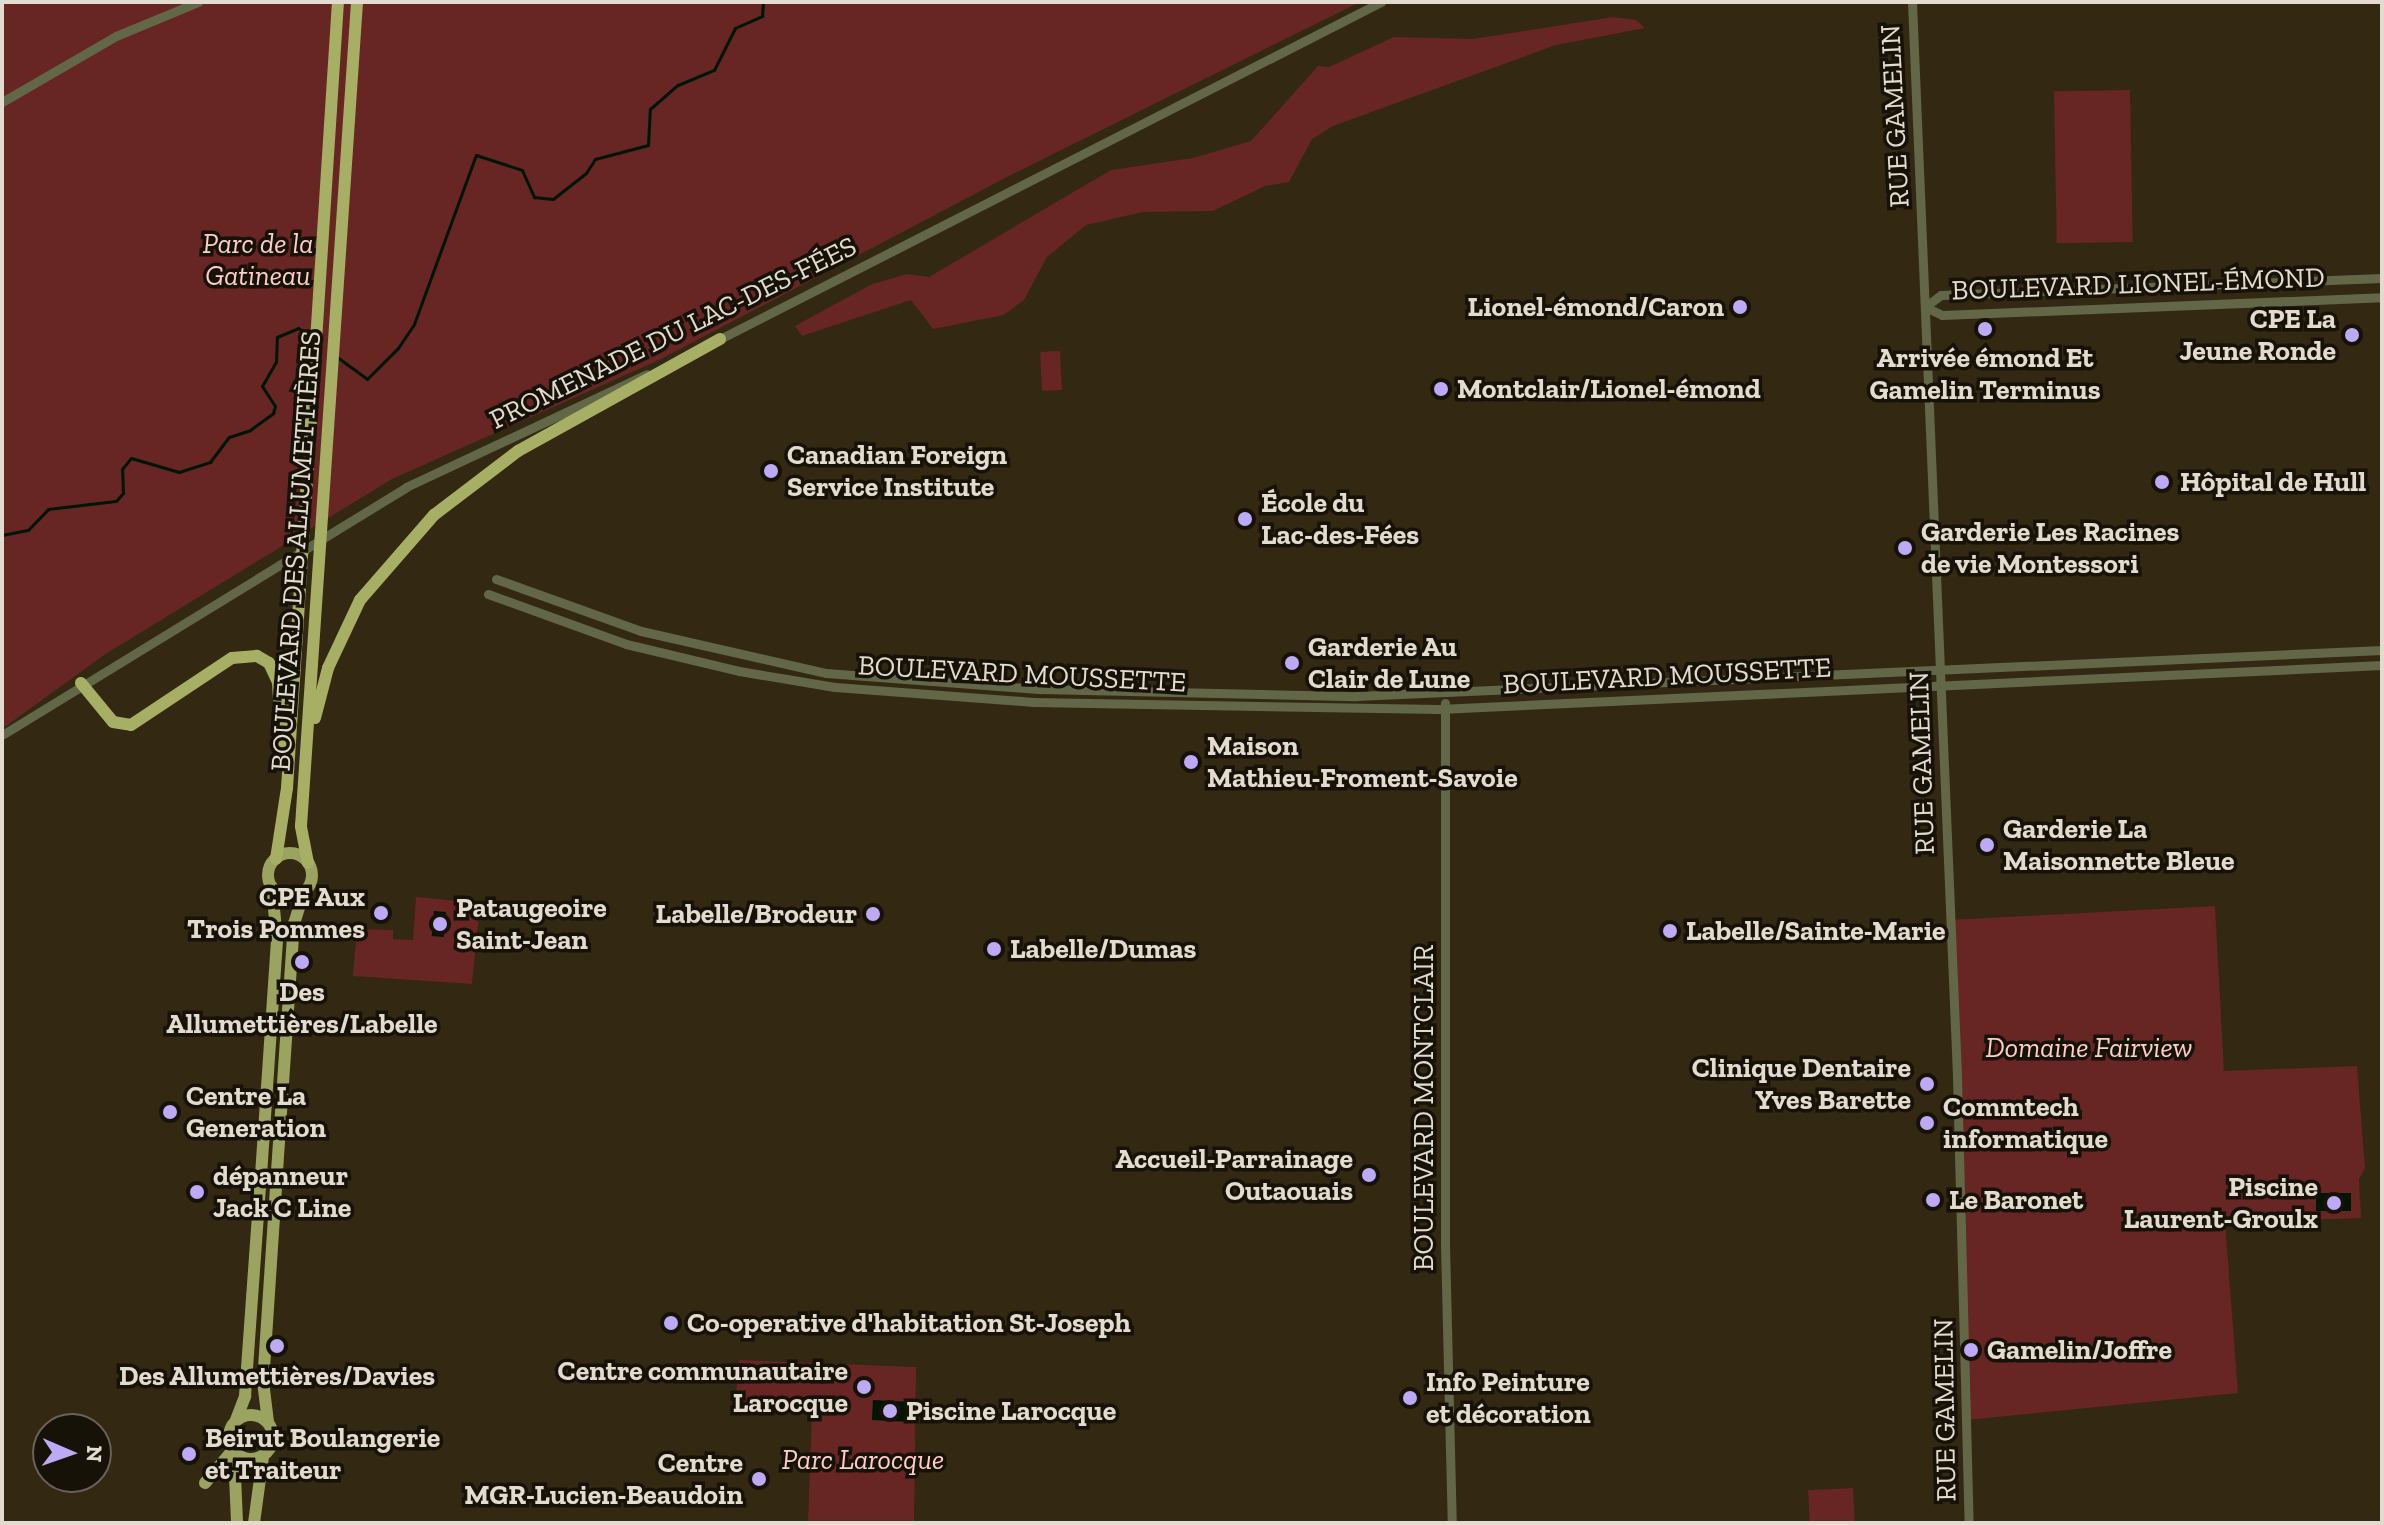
<!DOCTYPE html>
<html>
<head>
<meta charset="utf-8">
<style>
	body { margin:0 }
	#map { position:relative; width:2384px; height:1525px; overflow:hidden; background:#332812; font-family:"Zilla Slab",serif }
	div>[style] { position:absolute }
	[style*='--x'] { left:calc(var(--x)*1px); top:calc(var(--y)*1px); width:calc(var(--w)*1px); rotate:calc(var(--a)*1deg) }
	.green>* { inset:0; background:#672523; transform-origin:0 0 }
	.water>* { inset:0; background:#001600; transform-origin:0 0 }
	.stream>* { height:3px; margin:-1.5px; padding:0 1.5px; transform-origin:1.5px; border-radius:1.5px; background:#001600 }
	.tertiary>* { height:9px; margin:-4.5px; padding:0 4.5px; transform-origin:4.5px; border-radius:4.5px; background:#626747 }
	.primary>* { height:12px; margin:-6px; padding:0 6px; transform-origin:6px; border-radius:6px; background:#9ba360 }
	.primary>.ring { margin:-6px; padding:0; box-sizing:content-box; background:none; border:12px solid #9ba360; border-radius:50% }
	.trunk>* { height:12px; margin:-6px; padding:0 6px; transform-origin:6px; border-radius:6px; background:#a6af64 }
	.dots>* { width:22px; height:22px; translate:-50% -50%; box-sizing:border-box; border:4px solid #171208; border-radius:50% }
	span { translate:-50% -50%; white-space:nowrap; text-align:center; line-height:1.15; -webkit-text-stroke:7px #171208; paint-order:stroke }
	.street-label { font-size:28px; color:#e2dbce }
	.park-label { font-size:28px; color:#fecec9; font-style:italic }
	.poi-label { font-size:28px; color:#e2dbce; font-weight:700 }
	.right { translate:-100% -50%; text-align:right }
	.left { translate:0 -50%; text-align:left }
	.frame { position:absolute; inset:0; border:4px solid #e2dbce; pointer-events:none }
	.north { position:absolute; left:32px; top:1413px; width:80px; height:80px; box-sizing:border-box; background:#171208; border:2px solid #686257; border-radius:50%; rotate:92deg; font-size:22px; font-weight:700; line-height:32px; text-align:center; color:#e2dbce }
	.north::after { content:''; display:block; margin:auto; width:28px; height:36px; background:#bcaaf6; clip-path:polygon(50% 0,100% 100%,50% 72%,0 100%) }
</style>
</head>
<body>
<div id="map">
	<div class="green">
		<i style="clip-path:polygon(2px 2px,1360px 2px,1009px 176px,661px 359px,392px 479px,104px 655px,2px 729px)"></i>
		<i style="clip-path:polygon(1613px 17px,1636px 20px,1645px 28px,1556px 45px,1333px 126px,1312px 139px,1289px 182px,1265px 186px,1213px 211px,1143px 212px,1086px 225px,1047px 257px,1024px 300px,1004px 315px,933px 329px,911px 300px,802px 336px,795px 326px,872px 284px,907px 274px,929px 277px,1111px 170px,1193px 158px,1251px 141px,1318px 66px,1329px 67px,1394px 37px,1473px 39px)"></i>
		<i style="left:2130px;top:90px;width:152px;height:76px;rotate:89deg"></i>
		<i style="left:1060px;top:351px;width:39px;height:20px;rotate:87deg"></i>
		<i style="clip-path:polygon(416px 897px,480px 903px,472px 984px,353px 976px,357px 929px,393px 930px,393px 939px,413px 940px)"></i>
		<i style="clip-path:polygon(2215px 906px,2224px 1071px,2357px 1066px,2365px 1168px,2359px 1179px,2361px 1218px,2225px 1222px,2238px 1393px,1967px 1420px,1951px 920px)"></i>
		<i style="clip-path:polygon(739px 1360px,916px 1367px,914px 1523px,808px 1523px,812px 1409px,735px 1406px)"></i>
		<i style="left:1853px;top:1488px;width:35px;height:45px;rotate:87deg"></i>
	</div>
	<div class="water">
		<i style="left:434px;top:911px;width:12px;height:25px;rotate:5deg"></i>
		<i style="left:2351px;top:1193px;width:18px;height:35px;rotate:90deg"></i>
		<i style="left:873px;top:1400px;width:34px;height:20px;rotate:3deg"></i>
	</div>
	<div class="stream">
		<i style="--x:337;--y:357;--w:37;--a:36"></i>
		<i style="--x:367;--y:379;--w:44;--a:-45"></i>
		<i style="--x:398;--y:348;--w:29;--a:-56"></i>
		<i style="--x:414;--y:324;--w:180;--a:-69.9"></i>
		<i style="--x:476;--y:155;--w:48;--a:18.1"></i>
		<i style="--x:522;--y:170;--w:30;--a:66"></i>
		<i style="--x:534;--y:197;--w:19;--a:6"></i>
		<i style="--x:553;--y:199;--w:42;--a:-38.2"></i>
		<i style="--x:586;--y:173;--w:17;--a:-57"></i>
		<i style="--x:595;--y:159;--w:55;--a:-14.8"></i>
		<i style="--x:648;--y:145;--w:36;--a:-87"></i>
		<i style="--x:650;--y:109;--w:37;--a:-41"></i>
		<i style="--x:678;--y:85;--w:39;--a:-23"></i>
		<i style="--x:714;--y:70;--w:47;--a:-63.4"></i>
		<i style="--x:735;--y:28;--w:30;--a:-24"></i>
		<i style="--x:762;--y:16;--w:14;--a:-86"></i>
		<i style="--x:2;--y:535;--w:26;--a:-11"></i>
		<i style="--x:28;--y:530;--w:29;--a:-46"></i>
		<i style="--x:48;--y:509;--w:68;--a:-6.7"></i>
		<i style="--x:116;--y:501;--w:11;--a:-49"></i>
		<i style="--x:123;--y:493;--w:24;--a:-92"></i>
		<i style="--x:122;--y:469;--w:14;--a:-51"></i>
		<i style="--x:131;--y:458;--w:50;--a:16.3"></i>
		<i style="--x:179;--y:472;--w:33;--a:-18"></i>
		<i style="--x:210;--y:462;--w:31;--a:-53"></i>
		<i style="--x:229;--y:437;--w:22;--a:-18"></i>
		<i style="--x:250;--y:430;--w:29;--a:-36"></i>
		<i style="--x:273;--y:413;--w:7;--a:-74"></i>
		<i style="--x:275;--y:406;--w:24;--a:-123"></i>
		<i style="--x:262;--y:386;--w:28;--a:-60"></i>
		<i style="--x:276;--y:362;--w:25;--a:-88"></i>
		<i style="--x:277;--y:337;--w:23;--a:-23"></i>
		<i style="--x:298;--y:328;--w:17;--a:28"></i>
	</div>
	<div class="tertiary">
		<i style="--x:1912;--y:2;--w:1076;--a:87.6"></i>
		<i style="--x:1957;--y:1077;--w:446;--a:88.5"></i>
		<i style="--x:2;--y:102;--w:132;--a:-30.1"></i>
		<i style="--x:116;--y:36;--w:89;--a:-22.5"></i>
		<i style="--x:1925;--y:307;--w:20;--a:-37"></i>
		<i style="--x:1941;--y:295;--w:441;--a:-2.2"></i>
		<i style="--x:1925;--y:307;--w:19;--a:25"></i>
		<i style="--x:1942;--y:315;--w:440;--a:-2.3"></i>
		<i style="--x:714;--y:342;--w:749;--a:-27.01"></i>
		<i style="--x:496;--y:579;--w:154;--a:19.7"></i>
		<i style="--x:641;--y:631;--w:190;--a:12.8"></i>
		<i style="--x:826;--y:673;--w:216;--a:4.3"></i>
		<i style="--x:1041;--y:689;--w:315;--a:1.3"></i>
		<i style="--x:1356;--y:696;--w:1027;--a:-2.57"></i>
		<i style="--x:488;--y:594;--w:147;--a:19.9"></i>
		<i style="--x:626;--y:644;--w:116;--a:13.4"></i>
		<i style="--x:739;--y:671;--w:97;--a:9.5"></i>
		<i style="--x:835;--y:687;--w:199;--a:4.3"></i>
		<i style="--x:1033;--y:702;--w:406;--a:1"></i>
		<i style="--x:1439;--y:709;--w:944;--a:-2.67"></i>
		<i style="--x:1445;--y:703;--w:542;--a:90"></i>
		<i style="--x:1445;--y:1245;--w:278;--a:88.6"></i>
		<i style="--x:2;--y:735;--w:474;--a:-31.5"></i>
		<i style="--x:406;--y:487;--w:266;--a:-25.1"></i>
	</div>
	<div class="primary">
		<i class="ring" style="left:268px;top:853px;width:32px;height:32px"></i>
		<i class="ring" style="left:229px;top:1415px;width:32px;height:32px"></i>
		<i style="--x:236;--y:1420;--w:26;--a:-69"></i>
		<i style="--x:245;--y:1396;--w:222;--a:-85.9"></i>
		<i style="--x:261;--y:1175;--w:235;--a:-86.1"></i>
		<i style="--x:277;--y:941;--w:54;--a:-95.3"></i>
		<i style="--x:268;--y:1422;--w:39;--a:-97"></i>
		<i style="--x:263;--y:1383;--w:197;--a:-86.2"></i>
		<i style="--x:276;--y:1186;--w:263;--a:-86.1"></i>
		<i style="--x:294;--y:924;--w:34;--a:-73"></i>
		<i style="--x:234;--y:1453;--w:70;--a:87.5"></i>
		<i style="--x:205;--y:1483;--w:43;--a:-49.7"></i>
		<i style="--x:254;--y:1523;--w:68;--a:-82.3"></i>
	</div>
	<div class="trunk">
		<i style="--x:81;--y:683;--w:50;--a:50.6"></i>
		<i style="--x:113;--y:722;--w:18;--a:9"></i>
		<i style="--x:131;--y:725;--w:121;--a:-33.6"></i>
		<i style="--x:232;--y:658;--w:25;--a:-5"></i>
		<i style="--x:257;--y:656;--w:14;--a:30"></i>
		<i style="--x:269;--y:663;--w:21;--a:65"></i>
		<i style="--x:278;--y:682;--w:73;--a:86.9"></i>
		<i style="--x:315;--y:718;--w:52;--a:-75.4"></i>
		<i style="--x:328;--y:668;--w:75;--a:-64.8"></i>
		<i style="--x:360;--y:600;--w:113;--a:-49"></i>
		<i style="--x:434;--y:515;--w:106;--a:-37.3"></i>
		<i style="--x:518;--y:451;--w:231;--a:-29"></i>
		<i style="--x:276;--y:859;--w:72;--a:-81.2"></i>
		<i style="--x:287;--y:788;--w:788;--a:-86.29"></i>
		<i style="--x:308;--y:863;--w:38;--a:-101"></i>
		<i style="--x:301;--y:826;--w:826;--a:-86.11"></i>
	</div>
	<div class="dots">
		<i style="left:1740px;top:307px;background:#bcaaf6"></i>
		<i style="left:1985px;top:329px;background:#bcaaf6"></i>
		<i style="left:2352px;top:335px;background:#bcaaf6"></i>
		<i style="left:1441px;top:389px;background:#bcaaf6"></i>
		<i style="left:771px;top:471px;background:#bcaaf6"></i>
		<i style="left:2162px;top:482px;background:#bcaaf6"></i>
		<i style="left:1245px;top:519px;background:#bcaaf6"></i>
		<i style="left:1905px;top:548px;background:#bcaaf6"></i>
		<i style="left:1292px;top:663px;background:#bcaaf6"></i>
		<i style="left:1191px;top:762px;background:#bcaaf6"></i>
		<i style="left:1987px;top:845px;background:#bcaaf6"></i>
		<i style="left:381px;top:913px;background:#bcaaf6"></i>
		<i style="left:873px;top:914px;background:#bcaaf6"></i>
		<i style="left:440px;top:924px;background:#bcaaf6"></i>
		<i style="left:1670px;top:931px;background:#bcaaf6"></i>
		<i style="left:994px;top:949px;background:#bcaaf6"></i>
		<i style="left:302px;top:962px;background:#bcaaf6"></i>
		<i style="left:1927px;top:1084px;background:#bcaaf6"></i>
		<i style="left:170px;top:1112px;background:#bcaaf6"></i>
		<i style="left:1927px;top:1123px;background:#bcaaf6"></i>
		<i style="left:1369px;top:1175px;background:#bcaaf6"></i>
		<i style="left:197px;top:1192px;background:#bcaaf6"></i>
		<i style="left:1933px;top:1200px;background:#bcaaf6"></i>
		<i style="left:2334px;top:1203px;background:#bcaaf6"></i>
		<i style="left:671px;top:1323px;background:#bcaaf6"></i>
		<i style="left:277px;top:1346px;background:#bcaaf6"></i>
		<i style="left:1971px;top:1350px;background:#bcaaf6"></i>
		<i style="left:864px;top:1387px;background:#bcaaf6"></i>
		<i style="left:1410px;top:1398px;background:#bcaaf6"></i>
		<i style="left:890px;top:1411px;background:#bcaaf6"></i>
		<i style="left:189px;top:1454px;background:#bcaaf6"></i>
		<i style="left:759px;top:1479px;background:#bcaaf6"></i>
	</div>
	<div class="street-label">
		<span style="left:1895px;top:116px;rotate:-93deg">RUE GAMELIN</span>
		<span style="left:2138px;top:284px;rotate:-2deg">BOULEVARD LIONEL-ÉMOND</span>
		<span style="left:673px;top:333px;rotate:-26deg">PROMENADE DU LAC-DES-FÉES</span>
		<span style="left:296px;top:551px;rotate:-86deg">BOULEVARD DES ALLUMETTIÈRES</span>
		<span style="left:1022px;top:674px;rotate:3deg">BOULEVARD MOUSSETTE</span>
		<span style="left:1667px;top:676px;rotate:-3deg">BOULEVARD MOUSSETTE</span>
		<span style="left:1922px;top:763px;rotate:-92deg">RUE GAMELIN</span>
		<span style="left:1424px;top:1108px;rotate:-90deg">BOULEVARD MONTCLAIR</span>
		<span style="left:1945px;top:1410px;rotate:-91deg">RUE GAMELIN</span>
	</div>
	<div class="park-label">
		<span style="left:258px;top:260px">Parc de la<br>Gatineau</span>
		<span style="left:2089px;top:1048px">Domaine Fairview</span>
		<span style="left:863px;top:1460px">Parc Larocque</span>
	</div>
	<div class="poi-label">
		<span class="right" style="left:1724px;top:307px">Lionel-émond/Caron</span>
		<span class="right" style="left:2336px;top:335px">CPE La<br>Jeune Ronde</span>
		<span style="left:1985px;top:374px">Arrivée émond Et<br>Gamelin Terminus</span>
		<span class="left" style="left:1457px;top:389px">Montclair/Lionel-émond</span>
		<span class="left" style="left:787px;top:471px">Canadian Foreign<br>Service Institute</span>
		<span class="left" style="left:2180px;top:482px">Hôpital de Hull</span>
		<span class="left" style="left:1261px;top:519px">École du<br>Lac-des-Fées</span>
		<span class="left" style="left:1921px;top:548px">Garderie Les Racines<br>de vie Montessori</span>
		<span class="left" style="left:1308px;top:663px">Garderie Au<br>Clair de Lune</span>
		<span class="left" style="left:1207px;top:762px">Maison<br>Mathieu-Froment-Savoie</span>
		<span class="left" style="left:2003px;top:845px">Garderie La<br>Maisonnette Bleue</span>
		<span class="right" style="left:365px;top:913px">CPE Aux<br>Trois Pommes</span>
		<span class="left" style="left:456px;top:924px">Pataugeoire<br>Saint-Jean</span>
		<span class="right" style="left:857px;top:914px">Labelle/Brodeur</span>
		<span class="left" style="left:1686px;top:931px">Labelle/Sainte-Marie</span>
		<span class="left" style="left:1010px;top:949px">Labelle/Dumas</span>
		<span style="left:302px;top:1008px">Des<br>Allumettières/Labelle</span>
		<span class="right" style="left:1911px;top:1084px">Clinique Dentaire<br>Yves Barette</span>
		<span class="left" style="left:186px;top:1112px">Centre La<br>Generation</span>
		<span class="left" style="left:1943px;top:1123px">Commtech<br>informatique</span>
		<span class="right" style="left:1353px;top:1175px">Accueil-Parrainage<br>Outaouais</span>
		<span class="left" style="left:213px;top:1192px">dépanneur<br>Jack C Line</span>
		<span class="right" style="left:2318px;top:1203px">Piscine<br>Laurent-Groulx</span>
		<span class="left" style="left:1949px;top:1200px">Le Baronet</span>
		<span class="left" style="left:687px;top:1323px">Co-operative d'habitation St-Joseph</span>
		<span class="left" style="left:1987px;top:1350px">Gamelin/Joffre</span>
		<span class="right" style="left:848px;top:1387px">Centre communautaire<br>Larocque</span>
		<span style="left:277px;top:1376px">Des Allumettières/Davies</span>
		<span class="left" style="left:1426px;top:1398px">Info Peinture<br>et décoration</span>
		<span class="left" style="left:906px;top:1411px">Piscine Larocque</span>
		<span class="left" style="left:205px;top:1454px">Beirut Boulangerie<br>et Traiteur</span>
		<span class="right" style="left:743px;top:1479px">Centre<br>MGR-Lucien-Beaudoin</span>
	</div>
	<div class="frame"></div>
	<div class="north">N</div>
</div>
</body>
</html>
